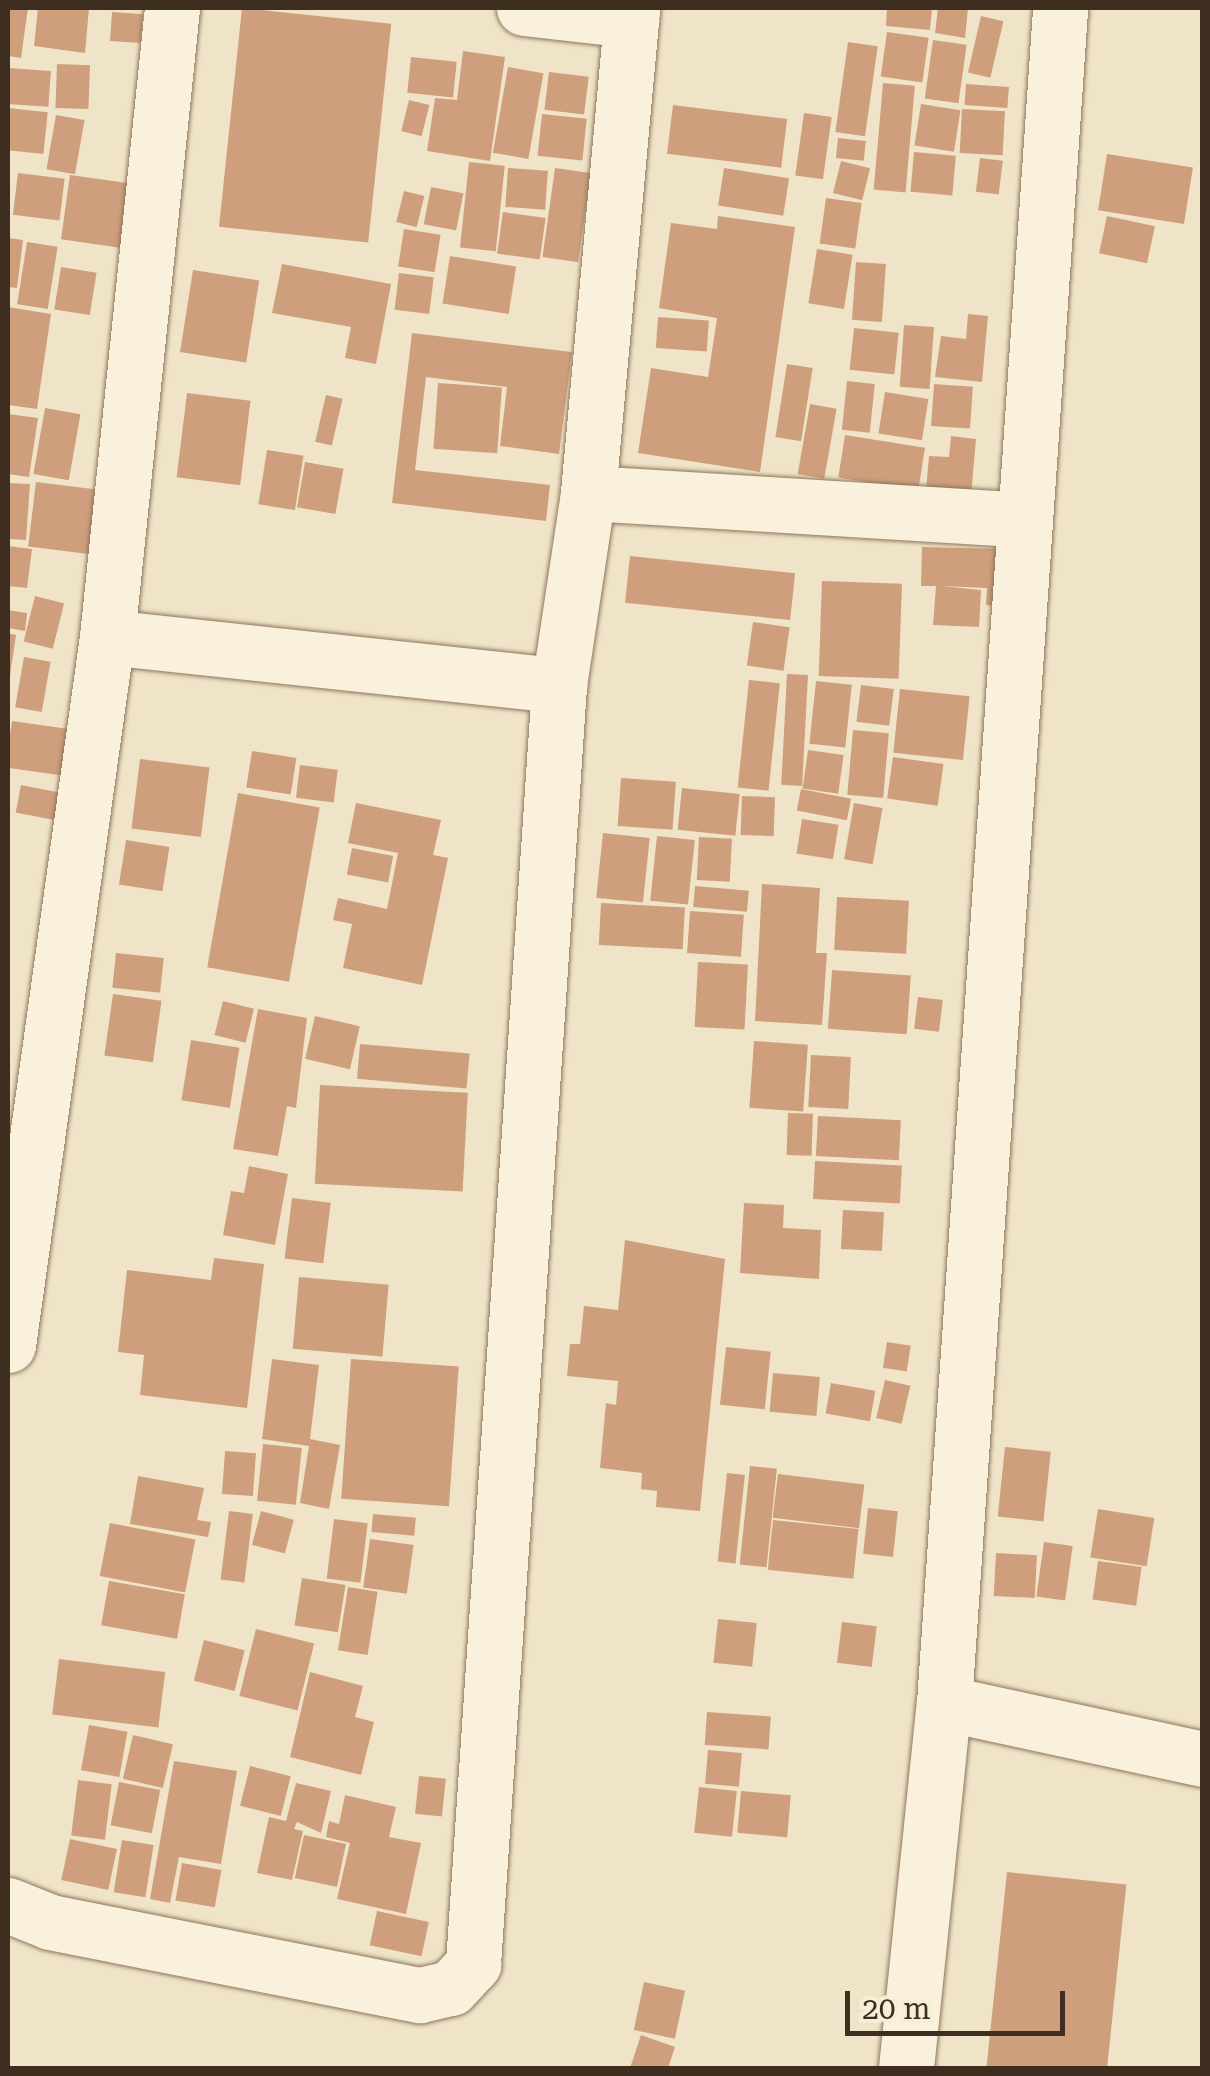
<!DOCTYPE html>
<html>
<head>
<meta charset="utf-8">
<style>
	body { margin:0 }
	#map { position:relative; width:1210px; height:2076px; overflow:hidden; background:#f0e4c8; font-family:"Roboto Serif",serif }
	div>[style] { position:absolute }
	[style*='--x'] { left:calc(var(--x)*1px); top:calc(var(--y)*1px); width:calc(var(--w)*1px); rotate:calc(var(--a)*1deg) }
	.building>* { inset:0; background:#cf9f7d; transform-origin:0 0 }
	.roads { filter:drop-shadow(0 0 2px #8d765c) drop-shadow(0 0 2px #8d765c) }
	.street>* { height:55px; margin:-27.5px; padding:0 27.5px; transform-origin:27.5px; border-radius:27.5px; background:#faf1dc }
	span { translate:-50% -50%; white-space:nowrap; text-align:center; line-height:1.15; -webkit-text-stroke:10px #f7eed8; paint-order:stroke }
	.frame { position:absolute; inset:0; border:10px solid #3d2e20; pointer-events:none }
	.scale { position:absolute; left:845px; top:1991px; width:220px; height:45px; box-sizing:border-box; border:5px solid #3d2e20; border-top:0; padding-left:12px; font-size:30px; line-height:35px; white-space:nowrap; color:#3d2e20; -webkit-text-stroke:8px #f7eed8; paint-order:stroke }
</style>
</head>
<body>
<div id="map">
	<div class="building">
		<i style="clip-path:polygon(8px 8px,28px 8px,21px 58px,8px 56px)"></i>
		<i style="clip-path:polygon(38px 8px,89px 8px,85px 53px,34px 46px)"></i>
		<i style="left:242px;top:8px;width:150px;height:220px;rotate:6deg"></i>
		<i style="clip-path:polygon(887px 8px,932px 8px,930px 30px,886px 26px)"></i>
		<i style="clip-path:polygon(938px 8px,968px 8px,965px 38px,935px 33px)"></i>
		<i style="left:112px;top:12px;width:31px;height:29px;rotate:4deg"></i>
		<i style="left:981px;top:16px;width:23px;height:58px;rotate:13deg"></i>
		<i style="left:887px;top:32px;width:42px;height:45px;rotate:8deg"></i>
		<i style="left:933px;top:40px;width:34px;height:59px;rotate:8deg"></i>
		<i style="left:848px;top:42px;width:30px;height:91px;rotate:8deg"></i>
		<i style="clip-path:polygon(463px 51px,505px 57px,490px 161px,427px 151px,435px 98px,457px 100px)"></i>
		<i style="left:411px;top:57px;width:46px;height:36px;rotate:6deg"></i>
		<i style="left:57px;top:64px;width:33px;height:44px;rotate:2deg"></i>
		<i style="left:508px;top:67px;width:36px;height:87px;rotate:10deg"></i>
		<i style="left:9px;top:68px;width:42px;height:36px;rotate:4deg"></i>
		<i style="left:549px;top:72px;width:40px;height:38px;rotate:7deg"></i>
		<i style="left:883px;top:83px;width:32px;height:107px;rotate:5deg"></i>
		<i style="left:966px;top:84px;width:43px;height:21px;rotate:4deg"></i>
		<i style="left:409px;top:100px;width:21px;height:32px;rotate:14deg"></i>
		<i style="left:921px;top:104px;width:40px;height:42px;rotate:9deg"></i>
		<i style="left:673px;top:105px;width:115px;height:49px;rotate:7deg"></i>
		<i style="left:8px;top:108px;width:40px;height:42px;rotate:6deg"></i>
		<i style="left:962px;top:109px;width:43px;height:44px;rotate:3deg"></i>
		<i style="left:804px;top:113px;width:28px;height:63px;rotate:8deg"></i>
		<i style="left:542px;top:114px;width:45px;height:42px;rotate:6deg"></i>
		<i style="left:56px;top:115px;width:29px;height:55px;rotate:10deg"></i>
		<i style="left:838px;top:138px;width:28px;height:20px;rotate:6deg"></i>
		<i style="left:914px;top:152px;width:42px;height:40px;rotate:5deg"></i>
		<i style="left:1107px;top:154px;width:87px;height:57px;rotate:9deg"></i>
		<i style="left:980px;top:158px;width:23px;height:34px;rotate:7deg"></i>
		<i style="left:841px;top:161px;width:30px;height:33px;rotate:14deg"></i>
		<i style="left:469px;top:162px;width:36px;height:86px;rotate:6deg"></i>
		<i style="left:508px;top:168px;width:40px;height:39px;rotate:4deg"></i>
		<i style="left:555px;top:168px;width:36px;height:90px;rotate:8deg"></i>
		<i style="left:724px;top:168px;width:66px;height:38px;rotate:9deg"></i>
		<i style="left:18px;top:173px;width:47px;height:42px;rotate:7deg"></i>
		<i style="left:70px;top:175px;width:65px;height:65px;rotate:8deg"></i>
		<i style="left:431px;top:187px;width:33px;height:38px;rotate:11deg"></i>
		<i style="left:404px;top:191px;width:21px;height:32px;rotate:14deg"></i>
		<i style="left:826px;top:198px;width:36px;height:46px;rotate:8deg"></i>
		<i style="left:503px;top:212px;width:43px;height:42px;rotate:8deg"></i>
		<i style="clip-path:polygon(718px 216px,795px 227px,760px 472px,638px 453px,651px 368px,708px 377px,717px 318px,659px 308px,671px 223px,717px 229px)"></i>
		<i style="left:1107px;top:216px;width:49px;height:38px;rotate:12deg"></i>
		<i style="left:404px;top:229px;width:37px;height:38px;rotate:9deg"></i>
		<i style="clip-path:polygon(8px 238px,23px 240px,17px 288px,8px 287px)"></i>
		<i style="left:27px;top:242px;width:31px;height:63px;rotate:9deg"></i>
		<i style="left:817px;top:249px;width:36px;height:55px;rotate:9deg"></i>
		<i style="left:450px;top:256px;width:67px;height:48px;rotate:9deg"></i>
		<i style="left:856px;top:262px;width:30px;height:58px;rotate:4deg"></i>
		<i style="clip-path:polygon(282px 264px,391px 284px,376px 364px,345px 358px,351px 327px,272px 313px)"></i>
		<i style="left:61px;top:267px;width:36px;height:43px;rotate:9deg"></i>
		<i style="left:193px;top:270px;width:67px;height:83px;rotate:9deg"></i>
		<i style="left:399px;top:273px;width:35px;height:37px;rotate:7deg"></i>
		<i style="clip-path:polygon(8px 307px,51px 314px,37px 409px,8px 405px)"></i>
		<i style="clip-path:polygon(968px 314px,988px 316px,982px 382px,935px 377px,941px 336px,966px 339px)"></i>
		<i style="left:658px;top:317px;width:51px;height:31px;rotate:4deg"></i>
		<i style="left:904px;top:325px;width:30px;height:62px;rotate:4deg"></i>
		<i style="left:854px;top:328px;width:45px;height:42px;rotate:6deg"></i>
		<i style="clip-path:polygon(412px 333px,572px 352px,559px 454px,500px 446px,507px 387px,426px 377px,415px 470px,550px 485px,546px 521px,392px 503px)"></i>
		<i style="left:787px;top:364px;width:26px;height:74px;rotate:9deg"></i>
		<i style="left:847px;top:381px;width:28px;height:49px;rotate:6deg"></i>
		<i style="left:438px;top:383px;width:64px;height:66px;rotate:4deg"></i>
		<i style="left:934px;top:384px;width:39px;height:42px;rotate:4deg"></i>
		<i style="left:885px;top:392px;width:44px;height:42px;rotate:9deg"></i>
		<i style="left:187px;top:393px;width:64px;height:85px;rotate:7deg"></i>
		<i style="left:326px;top:395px;width:17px;height:48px;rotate:13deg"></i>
		<i style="left:810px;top:404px;width:27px;height:71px;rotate:10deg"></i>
		<i style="left:45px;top:408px;width:36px;height:67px;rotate:10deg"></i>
		<i style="clip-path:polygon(8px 414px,38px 418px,29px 477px,8px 474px)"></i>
		<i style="left:845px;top:435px;width:81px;height:43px;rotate:9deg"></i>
		<i style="clip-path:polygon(951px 436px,976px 439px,971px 496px,926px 491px,929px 456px,949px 457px)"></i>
		<i style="left:267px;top:450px;width:37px;height:55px;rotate:9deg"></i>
		<i style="left:305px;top:462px;width:39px;height:46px;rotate:10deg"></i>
		<i style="left:36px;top:482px;width:63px;height:65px;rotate:7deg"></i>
		<i style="clip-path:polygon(8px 483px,30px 484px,26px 540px,8px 539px)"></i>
		<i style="clip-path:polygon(8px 546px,32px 549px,27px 588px,8px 586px)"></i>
		<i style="clip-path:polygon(922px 547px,1003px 549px,1002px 606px,986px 605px,987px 588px,941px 586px,981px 590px,979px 627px,933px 625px,936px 586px,921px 586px)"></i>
		<i style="left:630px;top:556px;width:166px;height:47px;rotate:6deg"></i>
		<i style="left:822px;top:581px;width:80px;height:95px;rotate:2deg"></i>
		<i style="left:35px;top:596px;width:30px;height:47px;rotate:14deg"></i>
		<i style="clip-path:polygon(8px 610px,27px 613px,25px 631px,8px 628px)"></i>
		<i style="left:753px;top:622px;width:37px;height:44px;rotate:8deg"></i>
		<i style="clip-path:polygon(8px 633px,16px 635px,10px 676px,8px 676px)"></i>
		<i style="left:24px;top:657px;width:27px;height:51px;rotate:10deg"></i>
		<i style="left:787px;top:674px;width:21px;height:111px;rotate:3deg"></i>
		<i style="left:749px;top:680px;width:31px;height:108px;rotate:6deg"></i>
		<i style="left:816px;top:681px;width:36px;height:63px;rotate:6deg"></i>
		<i style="left:861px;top:685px;width:33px;height:37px;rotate:7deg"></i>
		<i style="left:900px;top:689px;width:70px;height:64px;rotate:6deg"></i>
		<i style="left:12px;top:721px;width:70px;height:47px;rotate:8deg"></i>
		<i style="left:853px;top:730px;width:36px;height:65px;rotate:5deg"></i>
		<i style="left:808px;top:750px;width:36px;height:39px;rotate:8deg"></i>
		<i style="left:252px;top:751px;width:45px;height:37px;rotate:9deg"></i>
		<i style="left:893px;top:757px;width:51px;height:42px;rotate:8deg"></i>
		<i style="left:140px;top:759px;width:70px;height:70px;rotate:7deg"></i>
		<i style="left:300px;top:765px;width:38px;height:33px;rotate:7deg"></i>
		<i style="left:621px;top:778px;width:55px;height:48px;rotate:4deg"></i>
		<i style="left:21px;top:785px;width:47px;height:28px;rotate:11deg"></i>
		<i style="left:682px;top:788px;width:58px;height:42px;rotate:6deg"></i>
		<i style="left:801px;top:789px;width:51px;height:22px;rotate:11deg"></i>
		<i style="left:238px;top:793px;width:83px;height:177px;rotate:10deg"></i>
		<i style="left:742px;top:796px;width:33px;height:39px;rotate:2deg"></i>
		<i style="clip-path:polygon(356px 803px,441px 820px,433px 855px,448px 858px,422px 985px,343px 968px,352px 924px,333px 920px,338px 898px,387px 909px,398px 853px,348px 843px)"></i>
		<i style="left:854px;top:803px;width:29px;height:57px;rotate:10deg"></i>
		<i style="left:802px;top:819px;width:37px;height:35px;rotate:9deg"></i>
		<i style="left:603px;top:833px;width:47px;height:65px;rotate:6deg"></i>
		<i style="left:657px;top:836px;width:38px;height:65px;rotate:6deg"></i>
		<i style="left:699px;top:837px;width:33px;height:43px;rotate:3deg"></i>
		<i style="left:126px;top:840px;width:44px;height:45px;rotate:9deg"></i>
		<i style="left:352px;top:848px;width:42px;height:27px;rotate:11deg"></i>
		<i style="clip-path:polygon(762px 884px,820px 888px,816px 953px,827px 953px,822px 1025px,755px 1021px)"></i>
		<i style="left:695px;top:886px;width:54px;height:21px;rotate:5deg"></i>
		<i style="left:837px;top:897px;width:72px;height:53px;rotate:3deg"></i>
		<i style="left:601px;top:903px;width:84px;height:42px;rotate:3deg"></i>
		<i style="left:690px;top:911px;width:54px;height:42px;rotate:4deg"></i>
		<i style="left:116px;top:953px;width:48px;height:35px;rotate:6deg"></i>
		<i style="left:698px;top:962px;width:50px;height:65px;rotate:3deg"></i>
		<i style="left:832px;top:970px;width:79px;height:59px;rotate:4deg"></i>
		<i style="left:113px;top:994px;width:49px;height:62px;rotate:8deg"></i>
		<i style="left:918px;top:997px;width:25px;height:32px;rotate:7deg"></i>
		<i style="left:223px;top:1001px;width:32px;height:35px;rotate:14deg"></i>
		<i style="clip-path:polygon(258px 1009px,307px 1018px,296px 1108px,287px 1106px,278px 1156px,233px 1149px)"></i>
		<i style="left:315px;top:1016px;width:46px;height:44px;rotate:13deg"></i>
		<i style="left:191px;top:1040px;width:49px;height:61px;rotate:9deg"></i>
		<i style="left:754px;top:1041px;width:54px;height:67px;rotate:4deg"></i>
		<i style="left:360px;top:1044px;width:110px;height:35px;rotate:5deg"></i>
		<i style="left:811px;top:1055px;width:40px;height:52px;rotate:3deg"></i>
		<i style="left:320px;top:1085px;width:148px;height:99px;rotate:3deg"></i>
		<i style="left:788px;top:1113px;width:25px;height:42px;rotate:2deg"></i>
		<i style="left:818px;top:1116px;width:83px;height:40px;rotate:3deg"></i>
		<i style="left:815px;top:1161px;width:87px;height:38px;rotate:3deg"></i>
		<i style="clip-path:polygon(249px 1166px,288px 1174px,275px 1245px,223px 1235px,231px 1191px,244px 1193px)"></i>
		<i style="left:292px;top:1198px;width:39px;height:61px;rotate:7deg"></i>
		<i style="clip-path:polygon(744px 1203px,784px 1205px,783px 1228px,821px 1230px,819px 1279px,740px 1273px)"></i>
		<i style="left:843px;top:1210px;width:41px;height:39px;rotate:3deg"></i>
		<i style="clip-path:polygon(625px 1240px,725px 1259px,700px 1511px,656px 1507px,657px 1491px,641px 1489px,642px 1473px,600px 1468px,606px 1403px,616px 1405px,618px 1381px,567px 1376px,570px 1344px,580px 1344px,584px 1306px,618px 1310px)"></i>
		<i style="clip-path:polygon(214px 1258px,264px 1264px,247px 1408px,140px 1395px,144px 1355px,118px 1352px,127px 1270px,211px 1280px)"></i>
		<i style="left:299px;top:1277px;width:90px;height:72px;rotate:5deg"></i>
		<i style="left:887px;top:1342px;width:24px;height:26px;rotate:9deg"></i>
		<i style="left:726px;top:1347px;width:45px;height:58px;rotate:6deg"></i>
		<i style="clip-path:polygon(272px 1359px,319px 1365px,310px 1439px,340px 1445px,329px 1509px,300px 1503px,309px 1446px,262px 1439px)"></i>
		<i style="left:351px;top:1359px;width:108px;height:140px;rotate:4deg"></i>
		<i style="left:773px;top:1373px;width:47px;height:39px;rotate:5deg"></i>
		<i style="left:885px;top:1380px;width:26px;height:39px;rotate:13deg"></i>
		<i style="left:831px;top:1383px;width:45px;height:31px;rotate:10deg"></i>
		<i style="left:263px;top:1444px;width:39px;height:57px;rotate:6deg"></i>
		<i style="left:1005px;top:1447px;width:46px;height:70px;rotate:6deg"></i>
		<i style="left:225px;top:1451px;width:31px;height:43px;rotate:4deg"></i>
		<i style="left:750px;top:1466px;width:27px;height:99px;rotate:6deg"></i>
		<i style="left:727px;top:1473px;width:18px;height:89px;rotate:6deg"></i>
		<i style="left:778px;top:1474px;width:87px;height:44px;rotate:7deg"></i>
		<i style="clip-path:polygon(138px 1476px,204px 1488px,197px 1520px,211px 1522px,208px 1537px,130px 1524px)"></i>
		<i style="left:868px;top:1508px;width:30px;height:46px;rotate:6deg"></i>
		<i style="left:1098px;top:1509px;width:57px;height:49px;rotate:9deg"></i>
		<i style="left:229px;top:1511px;width:24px;height:69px;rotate:7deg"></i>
		<i style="left:261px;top:1511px;width:34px;height:35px;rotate:15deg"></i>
		<i style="left:373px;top:1514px;width:43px;height:18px;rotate:5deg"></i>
		<i style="left:334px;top:1519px;width:34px;height:60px;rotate:7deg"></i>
		<i style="left:773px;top:1520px;width:86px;height:50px;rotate:6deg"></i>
		<i style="left:110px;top:1523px;width:87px;height:54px;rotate:11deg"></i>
		<i style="left:370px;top:1539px;width:44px;height:49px;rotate:8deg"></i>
		<i style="left:1044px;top:1542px;width:29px;height:55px;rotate:8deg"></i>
		<i style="left:996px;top:1553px;width:41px;height:43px;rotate:3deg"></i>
		<i style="left:1098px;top:1561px;width:44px;height:39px;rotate:8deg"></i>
		<i style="left:302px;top:1578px;width:44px;height:48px;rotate:9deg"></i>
		<i style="left:109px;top:1581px;width:77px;height:45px;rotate:10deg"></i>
		<i style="left:348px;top:1587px;width:30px;height:64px;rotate:9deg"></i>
		<i style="left:718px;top:1619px;width:39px;height:44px;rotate:6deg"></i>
		<i style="left:842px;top:1622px;width:35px;height:41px;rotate:7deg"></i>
		<i style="left:256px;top:1629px;width:60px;height:69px;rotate:14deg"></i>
		<i style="left:204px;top:1640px;width:42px;height:42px;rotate:14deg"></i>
		<i style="left:59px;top:1659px;width:107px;height:56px;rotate:7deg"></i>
		<i style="clip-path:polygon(310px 1672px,363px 1686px,355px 1717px,374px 1722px,361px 1775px,290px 1757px)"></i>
		<i style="left:707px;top:1712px;width:64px;height:33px;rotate:4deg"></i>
		<i style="left:89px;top:1725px;width:39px;height:46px;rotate:10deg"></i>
		<i style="left:133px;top:1735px;width:41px;height:45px;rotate:13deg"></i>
		<i style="left:708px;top:1750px;width:34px;height:34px;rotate:5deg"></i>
		<i style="clip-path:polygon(174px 1761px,237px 1771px,221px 1864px,179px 1857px,170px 1903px,150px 1899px)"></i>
		<i style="left:250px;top:1766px;width:42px;height:41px;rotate:14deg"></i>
		<i style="left:419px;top:1776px;width:27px;height:38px;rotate:6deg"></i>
		<i style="left:78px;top:1780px;width:34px;height:56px;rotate:7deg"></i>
		<i style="left:119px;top:1782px;width:42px;height:44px;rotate:11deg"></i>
		<i style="clip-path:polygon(296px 1783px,331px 1791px,321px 1833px,297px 1822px,294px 1829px,303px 1831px,292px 1880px,257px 1873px,269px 1817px,286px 1821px)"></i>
		<i style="left:699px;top:1787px;width:38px;height:46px;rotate:6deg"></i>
		<i style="left:741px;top:1791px;width:50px;height:42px;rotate:5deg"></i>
		<i style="clip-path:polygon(345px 1795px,396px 1807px,389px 1837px,421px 1843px,406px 1914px,337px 1899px,350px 1843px,326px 1837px,329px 1821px,339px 1824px)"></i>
		<i style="left:304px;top:1835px;width:43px;height:44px;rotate:12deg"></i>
		<i style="left:70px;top:1839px;width:48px;height:42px;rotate:12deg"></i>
		<i style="left:122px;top:1840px;width:32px;height:53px;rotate:9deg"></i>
		<i style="left:182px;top:1863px;width:40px;height:38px;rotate:10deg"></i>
		<i style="left:1007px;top:1872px;width:120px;height:197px;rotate:6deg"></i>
		<i style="left:377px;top:1911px;width:53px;height:35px;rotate:12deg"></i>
		<i style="left:644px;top:1982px;width:42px;height:49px;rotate:12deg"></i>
		<i style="clip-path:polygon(641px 2035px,675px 2047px,668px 2068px,630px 2068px)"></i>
	</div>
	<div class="roads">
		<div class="street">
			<i style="--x:524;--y:8;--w:108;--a:6.4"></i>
			<i style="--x:588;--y:493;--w:437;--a:3.5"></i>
			<i style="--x:107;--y:637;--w:455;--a:6.1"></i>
			<i style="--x:8;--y:1345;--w:715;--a:-82.04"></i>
			<i style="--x:107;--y:637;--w:632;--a:-84.1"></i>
			<i style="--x:944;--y:1703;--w:264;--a:12.2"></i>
			<i style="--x:8;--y:1905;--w:45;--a:22"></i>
			<i style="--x:50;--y:1922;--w:377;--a:11.2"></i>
			<i style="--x:420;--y:1995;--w:32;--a:-13"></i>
			<i style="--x:451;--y:1988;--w:33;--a:-47"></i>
			<i style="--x:473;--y:1964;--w:1282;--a:-86.15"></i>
			<i style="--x:559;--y:685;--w:194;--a:-81.4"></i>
			<i style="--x:588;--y:493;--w:487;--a:-84.8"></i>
			<i style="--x:906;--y:2068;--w:367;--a:-84.1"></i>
			<i style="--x:944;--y:1703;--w:1699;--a:-86.08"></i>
		</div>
	</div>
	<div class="frame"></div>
	<div class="scale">20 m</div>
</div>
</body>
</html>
